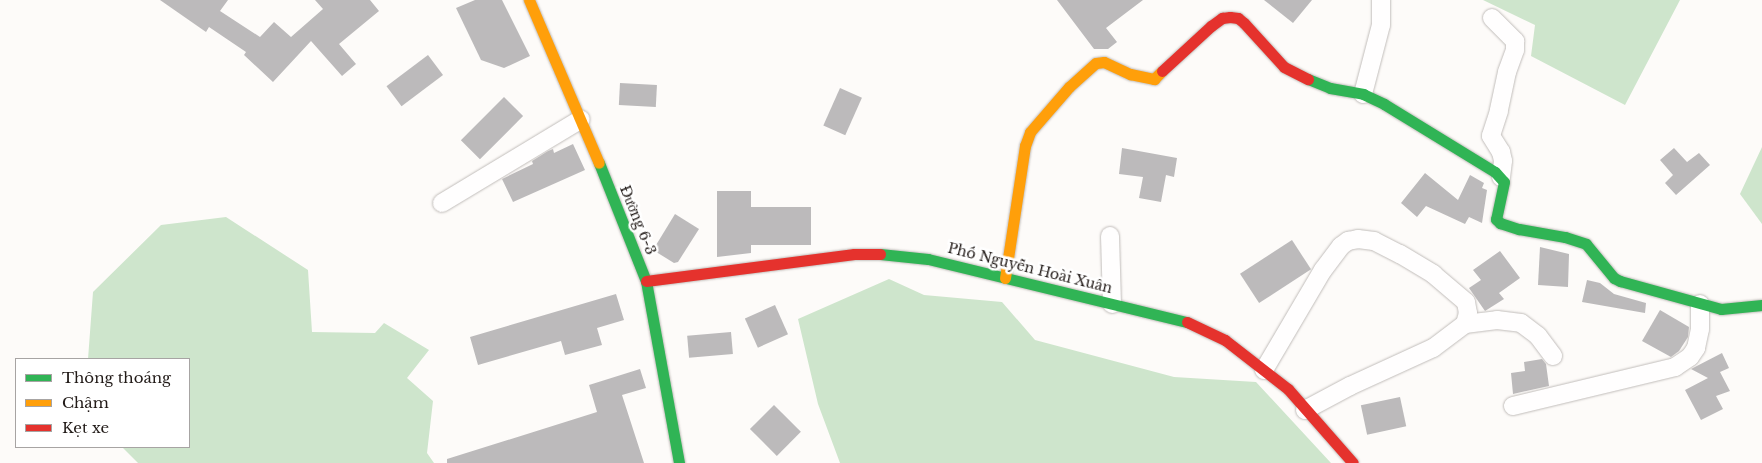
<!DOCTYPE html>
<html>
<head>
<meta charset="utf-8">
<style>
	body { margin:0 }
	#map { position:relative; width:1762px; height:463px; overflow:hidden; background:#fdfbf9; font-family:"Libre Baskerville",serif }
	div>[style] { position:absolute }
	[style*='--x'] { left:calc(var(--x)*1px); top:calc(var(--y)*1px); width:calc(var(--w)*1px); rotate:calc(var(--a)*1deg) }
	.forest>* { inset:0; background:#cee5cc }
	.building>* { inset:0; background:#bcbabb; transform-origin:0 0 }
	.roads { filter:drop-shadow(0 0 1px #c1bdba) drop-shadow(0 0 1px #c1bdba) }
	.street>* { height:18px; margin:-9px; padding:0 9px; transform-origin:9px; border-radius:9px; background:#fffefe }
	.fast>* { height:11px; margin:-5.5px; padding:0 5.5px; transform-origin:5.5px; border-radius:5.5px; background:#30b455 }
	.slow>* { height:11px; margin:-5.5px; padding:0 5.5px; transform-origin:5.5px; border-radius:5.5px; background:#ff9f0a }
	.jam>* { height:11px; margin:-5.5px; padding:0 5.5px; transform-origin:5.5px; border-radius:5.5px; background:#e5322d }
	span { translate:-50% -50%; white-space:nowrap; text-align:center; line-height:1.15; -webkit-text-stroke:5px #fff; paint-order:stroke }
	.street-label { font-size:14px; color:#221b18 }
	.legend { position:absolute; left:15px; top:358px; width:175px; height:90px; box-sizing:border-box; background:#fff; border:1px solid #a7a4a3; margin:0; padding:6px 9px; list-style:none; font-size:15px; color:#221b18 }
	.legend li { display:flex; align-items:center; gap:10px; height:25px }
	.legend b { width:25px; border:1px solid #a7a4a3 }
</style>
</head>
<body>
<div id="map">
	<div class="forest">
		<i style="clip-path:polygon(1483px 0,1680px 0,1625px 105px,1531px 56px,1535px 25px)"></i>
		<i style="clip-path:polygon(1762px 147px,1762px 224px,1740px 194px)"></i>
		<i style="clip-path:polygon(226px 217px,308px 270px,312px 332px,375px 333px,384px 323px,429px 350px,407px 378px,433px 401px,427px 453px,434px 463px,138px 463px,122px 447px,189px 447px,189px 359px,88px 359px,93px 292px,161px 225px)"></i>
		<i style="clip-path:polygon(889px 279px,924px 295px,1002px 302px,1035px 340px,1174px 377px,1256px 382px,1331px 463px,840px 463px,818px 404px,798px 319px)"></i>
	</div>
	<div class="building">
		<i style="clip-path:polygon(160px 0,228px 0,220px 11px,260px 37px,274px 22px,291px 37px,323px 9px,315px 0,370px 0,379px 11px,339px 44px,356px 64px,342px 76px,311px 41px,273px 82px,244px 55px,246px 52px,209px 27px,206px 32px)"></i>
		<i style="clip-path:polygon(475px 0,502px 0,530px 56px,504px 68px,481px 60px,456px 8px)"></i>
		<i style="clip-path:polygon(1057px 0,1143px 0,1106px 28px,1117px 42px,1108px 49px,1094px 49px)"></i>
		<i style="clip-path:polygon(1264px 0,1312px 0,1293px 23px)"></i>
		<i style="left:428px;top:55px;width:25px;height:52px;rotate:53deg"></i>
		<i style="left:620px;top:83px;width:37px;height:22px;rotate:3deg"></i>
		<i style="left:840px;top:88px;width:24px;height:41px;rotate:24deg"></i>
		<i style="left:504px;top:97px;width:27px;height:61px;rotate:45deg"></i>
		<i style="clip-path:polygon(573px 144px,585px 170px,513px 202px,502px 179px,533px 164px,532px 161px,548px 151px,553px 149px,554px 153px)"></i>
		<i style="clip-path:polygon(1122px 148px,1177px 158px,1174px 177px,1166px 175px,1161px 202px,1139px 198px,1143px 177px,1119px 174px)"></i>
		<i style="clip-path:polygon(1674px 148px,1687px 162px,1699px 153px,1710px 165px,1676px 195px,1665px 183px,1673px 175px,1660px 160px)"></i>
		<i style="clip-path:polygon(1425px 173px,1458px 200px,1470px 175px,1484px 183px,1482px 188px,1487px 190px,1482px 223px,1469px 217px,1465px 224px,1426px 206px,1417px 217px,1401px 203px)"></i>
		<i style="clip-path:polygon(717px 191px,751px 191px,751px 207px,811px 207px,811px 245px,751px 245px,751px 253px,717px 257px)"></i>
		<i style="clip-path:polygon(675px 214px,699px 229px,678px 262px,674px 263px,653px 250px)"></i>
		<i style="left:1292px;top:240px;width:35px;height:62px;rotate:57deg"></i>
		<i style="clip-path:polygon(1540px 247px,1569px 254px,1568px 287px,1538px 285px)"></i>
		<i style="clip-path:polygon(1500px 251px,1520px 278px,1499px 293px,1504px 299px,1485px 311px,1469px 288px,1481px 280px,1473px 270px)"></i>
		<i style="clip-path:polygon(1587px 280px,1600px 283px,1614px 294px,1646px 303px,1645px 313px,1582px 302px)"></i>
		<i style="clip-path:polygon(616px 294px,624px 320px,597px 328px,602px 345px,565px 355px,561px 341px,478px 365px,470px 337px)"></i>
		<i style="left:775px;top:305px;width:32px;height:33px;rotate:66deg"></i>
		<i style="clip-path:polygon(1660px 310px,1689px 327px,1688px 337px,1679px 351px,1671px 357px,1642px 341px)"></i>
		<i style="left:731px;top:332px;width:22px;height:44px;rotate:85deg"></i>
		<i style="clip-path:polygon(1722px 353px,1729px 368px,1720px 372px,1730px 391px,1716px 396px,1723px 409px,1701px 420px,1685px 390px,1708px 378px,1691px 369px)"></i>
		<i style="clip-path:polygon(1542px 359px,1546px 364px,1549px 386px,1513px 394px,1511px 373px,1525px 371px,1524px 362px)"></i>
		<i style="clip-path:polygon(640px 369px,646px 388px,622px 395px,644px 463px,447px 463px,447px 459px,597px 412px,589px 385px)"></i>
		<i style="left:1400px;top:397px;width:30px;height:40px;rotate:78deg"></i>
		<i style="left:774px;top:405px;width:38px;height:34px;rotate:45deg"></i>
	</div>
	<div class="roads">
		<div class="street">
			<i style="--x:1492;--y:18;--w:33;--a:45"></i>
			<i style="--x:1515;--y:41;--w:9;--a:90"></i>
			<i style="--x:1515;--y:50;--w:23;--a:110"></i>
			<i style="--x:1507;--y:72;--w:40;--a:102"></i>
			<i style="--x:1499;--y:111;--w:26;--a:108"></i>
			<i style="--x:1491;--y:136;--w:19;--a:58"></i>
			<i style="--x:1501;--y:152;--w:9;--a:77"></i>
			<i style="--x:1503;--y:161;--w:16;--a:97"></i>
			<i style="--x:1363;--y:94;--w:71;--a:-75.4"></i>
			<i style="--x:1381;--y:25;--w:25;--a:-90"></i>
			<i style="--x:442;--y:203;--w:162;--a:-31.1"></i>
			<i style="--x:1110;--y:236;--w:68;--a:88.3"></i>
			<i style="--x:1465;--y:324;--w:32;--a:-7"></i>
			<i style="--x:1497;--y:320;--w:24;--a:7"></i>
			<i style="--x:1521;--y:323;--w:21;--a:37"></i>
			<i style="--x:1538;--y:336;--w:25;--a:53"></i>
			<i style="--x:1264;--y:370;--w:116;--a:-59.5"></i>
			<i style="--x:1323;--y:270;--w:30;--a:-53"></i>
			<i style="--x:1341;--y:246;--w:9;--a:-36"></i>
			<i style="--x:1348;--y:241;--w:10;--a:-11"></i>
			<i style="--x:1358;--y:239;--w:16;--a:7"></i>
			<i style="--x:1374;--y:241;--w:29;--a:27"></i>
			<i style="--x:1400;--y:254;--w:39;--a:31"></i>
			<i style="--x:1433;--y:274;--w:43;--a:40.3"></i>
			<i style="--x:1466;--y:302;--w:11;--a:80"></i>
			<i style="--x:1468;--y:313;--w:11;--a:105"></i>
			<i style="--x:1465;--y:324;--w:40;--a:143"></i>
			<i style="--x:1433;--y:348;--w:91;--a:155.4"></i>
			<i style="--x:1350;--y:386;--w:51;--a:151.9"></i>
			<i style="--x:1513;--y:406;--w:167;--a:-13.5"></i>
			<i style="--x:1675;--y:367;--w:18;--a:-34"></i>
			<i style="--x:1690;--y:357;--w:11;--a:-56"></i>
			<i style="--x:1696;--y:348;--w:19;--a:-78"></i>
			<i style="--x:1700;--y:329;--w:25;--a:-90"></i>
		</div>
		<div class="fast">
			<i style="--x:1308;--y:79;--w:24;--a:22"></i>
			<i style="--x:1330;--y:88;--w:34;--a:10"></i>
			<i style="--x:1363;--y:94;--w:23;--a:25"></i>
			<i style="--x:1384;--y:104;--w:130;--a:31.5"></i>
			<i style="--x:1495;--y:172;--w:13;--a:48"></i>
			<i style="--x:1504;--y:182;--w:38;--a:102"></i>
			<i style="--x:1496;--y:219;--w:6;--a:45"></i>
			<i style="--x:1500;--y:223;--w:20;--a:18"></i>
			<i style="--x:1519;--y:229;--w:47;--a:9.9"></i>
			<i style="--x:1565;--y:237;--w:22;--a:18"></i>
			<i style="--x:1586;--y:244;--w:44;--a:50.5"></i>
			<i style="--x:1614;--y:278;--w:7;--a:27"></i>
			<i style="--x:1620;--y:281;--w:105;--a:15.5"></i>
			<i style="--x:1721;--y:309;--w:41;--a:-5.6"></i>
			<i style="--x:599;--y:163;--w:127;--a:68.3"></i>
			<i style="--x:646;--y:281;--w:185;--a:79.7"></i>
			<i style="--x:880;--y:254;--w:48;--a:5.9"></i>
			<i style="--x:928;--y:259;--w:267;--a:13.7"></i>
		</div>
		<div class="slow">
			<i style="--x:529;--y:0;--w:177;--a:66.8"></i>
			<i style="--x:1005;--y:278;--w:134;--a:-81.4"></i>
			<i style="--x:1025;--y:146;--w:15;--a:-70"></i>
			<i style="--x:1030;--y:132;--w:60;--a:-49.1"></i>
			<i style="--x:1069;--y:87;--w:36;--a:-42"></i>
			<i style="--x:1096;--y:63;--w:8;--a:-7"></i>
			<i style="--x:1104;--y:62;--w:29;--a:25"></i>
			<i style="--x:1130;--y:74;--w:25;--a:12"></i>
			<i style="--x:1154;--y:79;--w:11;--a:-45"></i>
		</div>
		<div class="jam">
			<i style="--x:1162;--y:71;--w:67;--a:-42.6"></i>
			<i style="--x:1211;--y:26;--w:14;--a:-36"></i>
			<i style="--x:1222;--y:18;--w:8;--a:-7"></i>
			<i style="--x:1230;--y:17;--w:8;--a:7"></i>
			<i style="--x:1238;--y:18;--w:8;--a:40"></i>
			<i style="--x:1244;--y:23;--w:59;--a:47.7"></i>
			<i style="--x:1284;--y:67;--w:27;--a:27"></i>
			<i style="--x:646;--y:281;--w:210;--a:-7.4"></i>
			<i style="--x:854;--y:254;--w:26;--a:0"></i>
			<i style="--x:1187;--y:322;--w:42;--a:25.3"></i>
			<i style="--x:1225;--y:340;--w:80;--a:37.9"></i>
			<i style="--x:1288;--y:389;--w:98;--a:48.7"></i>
		</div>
	</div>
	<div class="street-label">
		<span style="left:638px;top:220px;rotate:68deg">Đường 6-3</span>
		<span style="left:1030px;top:268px;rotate:14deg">Phố Nguyễn Hoài Xuân</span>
	</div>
	<ul class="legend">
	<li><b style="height:6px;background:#30b455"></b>Thông thoáng</li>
	<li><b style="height:6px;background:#ff9f0a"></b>Chậm</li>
	<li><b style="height:6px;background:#e5322d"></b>Kẹt xe</li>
	</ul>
</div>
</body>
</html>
